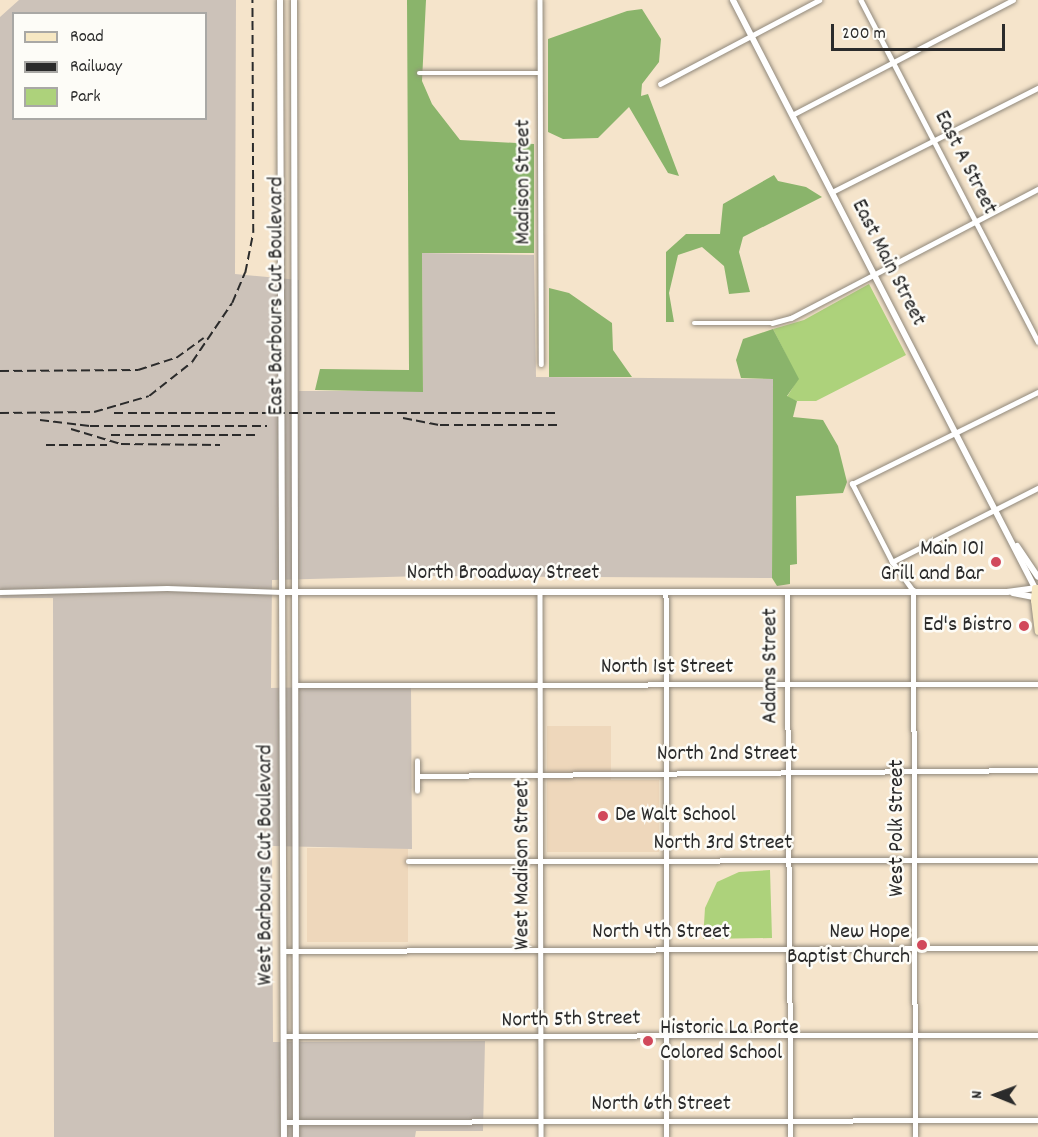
<!DOCTYPE html>
<html>
<head>
<meta charset="utf-8">
<style>
	body { margin:0 }
	#map { position:relative; width:1038px; height:1137px; overflow:hidden; background:#f5e4cb; font-family:Dekko,sans-serif }
	div>[style] { position:absolute }
	[style*='--x'] { left:calc(var(--x)*1px); top:calc(var(--y)*1px); width:calc(var(--w)*1px); rotate:calc(var(--a)*1deg) }
	.built>* { inset:0; background:#eed7bb; transform-origin:0 0 }
	.industrial>* { inset:0; background:#ccc2b9 }
	.green>* { inset:0; background:#add27b }
	.forest>* { inset:0; background:#8ab46b }
	.roads { filter:drop-shadow(0 0 2px #90887b) drop-shadow(0 0 2px #90887b) }
	.minor>* { height:4.5px; margin:-2.25px; padding:0 2.25px; transform-origin:2.25px; border-radius:2.25px; background:#fff }
	.tertiary>* { height:6px; margin:-3px; padding:0 3px; transform-origin:3px; border-radius:3px; background:#fff }
	.secondary>* { height:7px; margin:-3.5px; padding:0 3.5px; transform-origin:3.5px; border-radius:3.5px; background:#f7e8c3 }
	.rail>* { height:1.5px; margin-top:-0.75px; transform-origin:0; background:repeating-linear-gradient(90deg,#2b2b2b 0 9px,transparent 0 13.5px) }
	.dots>* { width:16px; height:16px; translate:-50% -50%; box-sizing:border-box; border:3px solid #fdfcf7; border-radius:50% }
	span { translate:-50% -50%; white-space:nowrap; text-align:center; line-height:1.15; -webkit-text-stroke:5px #fdfcf7; paint-order:stroke }
	.street-label { font-size:22px; color:#2b2b2b }
	.poi-label { font-size:22px; color:#2b2b2b }
	.right { translate:-100% -50%; text-align:right }
	.left { translate:0 -50%; text-align:left }
	.legend { position:absolute; left:12px; top:12px; width:195px; height:108px; box-sizing:border-box; background:#fdfcf7; border:2px solid #a9a8a5; margin:0; padding:8px 10px; list-style:none; font-size:18px; color:#2b2b2b }
	.legend li { display:flex; align-items:center; gap:12px; height:30px }
	.legend b { width:30px; border:2px solid #a9a8a5 }
	.north { position:absolute; left:966px; top:1065px; width:60px; height:60px; -webkit-text-stroke:4px #fdfcf7; paint-order:stroke; rotate:271deg; font-size:16px; font-weight:700; line-height:24px; text-align:center; color:#2b2b2b }
	.north::after { content:''; display:block; margin:auto; width:21px; height:27px; background:#2b2b2b; clip-path:polygon(50% 0,100% 100%,50% 72%,0 100%) }
	.scale { position:absolute; left:831px; top:24px; width:174px; height:27px; box-sizing:border-box; border:3px solid #2b2b2b; border-top:0; padding-left:8px; font-size:18px; line-height:21px; white-space:nowrap; color:#2b2b2b; -webkit-text-stroke:4px #fdfcf7; paint-order:stroke }
</style>
</head>
<body>
<div id="map">
	<div class="built">
		<i style="clip-path:polygon(547px 726px,611px 726px,611px 780px,659px 780px,659px 852px,547px 852px)"></i>
		<i style="left:307px;top:848px;width:101px;height:94px"></i>
	</div>
	<div class="industrial">
		<i style="clip-path:polygon(evenodd,19px 0,236px 0,235px 274px,299px 280px,299px 391px,423px 391px,422px 253px,534px 255px,536px 377px,773px 379px,772px 578px,424px 576px,272px 580px,271px 688px,411px 685px,412px 849px,272px 846px,273px 1042px,485px 1041px,483px 1131px,416px 1131px,415px 1137px,54px 1137px,53px 598px,0 598px,0 17px,19px 0,14px 14px,206px 14px,206px 118px,14px 118px,14px 14px)"></i>
	</div>
	<div class="green">
		<i style="clip-path:polygon(869px 284px,906px 355px,816px 401px,797px 401px,787px 397px,798px 379px,773px 329px,804px 320px)"></i>
		<i style="clip-path:polygon(770px 870px,772px 938px,703px 939px,705px 908px,717px 882px,739px 872px)"></i>
	</div>
	<div class="forest">
		<i style="clip-path:polygon(407px 0,426px 0,422px 81px,432px 104px,460px 140px,534px 144px,534px 253px,422px 253px,423px 392px,315px 390px,320px 369px,409px 370px)"></i>
		<i style="clip-path:polygon(642px 9px,661px 39px,659px 62px,642px 84px,641px 96px,648px 94px,679px 176px,668px 173px,629px 107px,598px 138px,563px 139px,548px 132px,548px 39px,627px 11px)"></i>
		<i style="clip-path:polygon(774px 175px,778px 181px,806px 187px,822px 197px,743px 237px,739px 252px,750px 292px,729px 294px,724px 266px,702px 247px,678px 255px,669px 293px,674px 322px,666px 322px,666px 252px,686px 234px,720px 234px,723px 204px)"></i>
		<i style="clip-path:polygon(549px 288px,569px 293px,612px 323px,613px 350px,632px 377px,549px 377px)"></i>
		<i style="clip-path:polygon(773px 329px,799px 379px,787px 396px,797px 401px,793px 417px,823px 420px,838px 446px,847px 482px,843px 493px,796px 496px,797px 564px,790px 565px,790px 584px,777px 586px,772px 578px,773px 379px,741px 378px,736px 360px,743px 339px)"></i>
	</div>
	<div class="roads">
		<div class="minor">
			<i style="--x:540;--y:0;--w:364;--a:89.8"></i>
			<i style="--x:861;--y:0;--w:385;--a:62.6"></i>
			<i style="--x:419;--y:73;--w:121;--a:0"></i>
			<i style="--x:660;--y:84;--w:180;--a:-27.8"></i>
			<i style="--x:792;--y:115;--w:249;--a:-27.5"></i>
			<i style="--x:832;--y:192;--w:231;--a:-26.8"></i>
			<i style="--x:694;--y:323;--w:78;--a:0"></i>
			<i style="--x:772;--y:323;--w:20;--a:-15"></i>
			<i style="--x:791;--y:318;--w:279;--a:-27.6"></i>
			<i style="--x:892;--y:562;--w:164;--a:-26.9"></i>
			<i style="--x:666;--y:591;--w:546;--a:89.9"></i>
			<i style="--x:787;--y:591;--w:546;--a:89.58"></i>
			<i style="--x:0;--y:592;--w:167;--a:-1.4"></i>
			<i style="--x:167;--y:588;--w:115;--a:2"></i>
			<i style="--x:540;--y:592;--w:545;--a:89.89"></i>
			<i style="--x:295;--y:685;--w:743;--a:-0.08"></i>
			<i style="--x:417;--y:776;--w:621;--a:-0.55"></i>
			<i style="--x:417;--y:791;--w:30;--a:-90"></i>
			<i style="--x:408;--y:861;--w:630;--a:-0.09"></i>
			<i style="--x:284;--y:951;--w:754;--a:-0.23"></i>
			<i style="--x:284;--y:1036;--w:754;--a:-0.08"></i>
			<i style="--x:284;--y:1122;--w:754;--a:-0.15"></i>
			<i style="--x:915;--y:1137;--w:546;--a:-90.21"></i>
			<i style="--x:913;--y:591;--w:36;--a:-126"></i>
			<i style="--x:892;--y:562;--w:88;--a:-117.1"></i>
			<i style="--x:852;--y:484;--w:208;--a:-26.3"></i>
		</div>
		<div class="tertiary">
			<i style="--x:280;--y:0;--w:1137;--a:89.8"></i>
			<i style="--x:294;--y:0;--w:1137;--a:89.9"></i>
			<i style="--x:1017;--y:546;--w:37;--a:56"></i>
			<i style="--x:282;--y:592;--w:725;--a:0"></i>
			<i style="--x:1007;--y:592;--w:28;--a:-8"></i>
			<i style="--x:1035;--y:588;--w:661;--a:-117.19"></i>
			<i style="--x:1013;--y:593;--w:21;--a:11"></i>
		</div>
		<div class="secondary">
			<i style="--x:1038;--y:588;--w:3;--a:180"></i>
			<i style="--x:1035;--y:588;--w:12;--a:95"></i>
			<i style="--x:1034;--y:600;--w:31;--a:83"></i>
		</div>
	</div>
	<div class="rail">
		<i style="--x:0;--y:371;--w:138;--a:-0.4"></i>
		<i style="--x:138;--y:370;--w:40;--a:-18"></i>
		<i style="--x:176;--y:358;--w:34;--a:-36"></i>
		<i style="--x:0;--y:413;--w:94;--a:-0.6"></i>
		<i style="--x:94;--y:412;--w:57;--a:-16.2"></i>
		<i style="--x:149;--y:396;--w:55;--a:-38.3"></i>
		<i style="--x:192;--y:362;--w:71;--a:-55.9"></i>
		<i style="--x:232;--y:303;--w:33;--a:-67"></i>
		<i style="--x:245;--y:273;--w:41;--a:-78.7"></i>
		<i style="--x:253;--y:233;--w:233;--a:-90.2"></i>
		<i style="--x:114;--y:413;--w:442;--a:0"></i>
		<i style="--x:403;--y:418;--w:38;--a:11"></i>
		<i style="--x:440;--y:425;--w:118;--a:0"></i>
		<i style="--x:40;--y:420;--w:50;--a:6.8"></i>
		<i style="--x:90;--y:426;--w:177;--a:0"></i>
		<i style="--x:71;--y:429;--w:52;--a:16.7"></i>
		<i style="--x:121;--y:444;--w:99;--a:0.6"></i>
		<i style="--x:111;--y:435;--w:146;--a:0"></i>
		<i style="--x:46;--y:445;--w:61;--a:0"></i>
	</div>
	<div class="dots">
		<i style="left:996px;top:562px;background:#d1495b"></i>
		<i style="left:1024px;top:626px;background:#d1495b"></i>
		<i style="left:603px;top:816px;background:#d1495b"></i>
		<i style="left:922px;top:945px;background:#d1495b"></i>
		<i style="left:648px;top:1041px;background:#d1495b"></i>
	</div>
	<div class="street-label">
		<span style="left:965px;top:163px;rotate:63deg">East A Street</span>
		<span style="left:524px;top:182px;rotate:-90deg">Madison Street</span>
		<span style="left:888px;top:263px;rotate:63deg">East Main Street</span>
		<span style="left:277px;top:296px;rotate:-90deg">East Barbours Cut Boulevard</span>
		<span style="left:503px;top:574px">North Broadway Street</span>
		<span style="left:771px;top:666px;rotate:-90deg">Adams Street</span>
		<span style="left:667px;top:668px">North 1st Street</span>
		<span style="left:727px;top:755px">North 2nd Street</span>
		<span style="left:898px;top:828px;rotate:-90deg">West Polk Street</span>
		<span style="left:723px;top:844px">North 3rd Street</span>
		<span style="left:266px;top:865px;rotate:-90deg">West Barbours Cut Boulevard</span>
		<span style="left:523px;top:865px;rotate:-90deg">West Madison Street</span>
		<span style="left:661px;top:933px">North 4th Street</span>
		<span style="left:571px;top:1020px;rotate:-1deg">North 5th Street</span>
		<span style="left:661px;top:1105px">North 6th Street</span>
	</div>
	<div class="poi-label">
		<span class="right" style="left:984px;top:562px">Main 101<br>Grill and Bar</span>
		<span class="right" style="left:1012px;top:626px">Ed's Bistro</span>
		<span class="left" style="left:615px;top:816px">De Walt School</span>
		<span class="right" style="left:910px;top:945px">New Hope<br>Baptist Church</span>
		<span class="left" style="left:660px;top:1041px">Historic La Porte<br>Colored School</span>
	</div>
	<ul class="legend">
	<li><b style="height:8px;background:#f7e8c3"></b>Road</li>
	<li><b style="height:8px;background:#2b2b2b"></b>Railway</li>
	<li><b style="height:16px;background:#add27b"></b>Park</li>
	</ul>
	<div class="north">N</div>
	<div class="scale">200 m</div>
</div>
</body>
</html>
